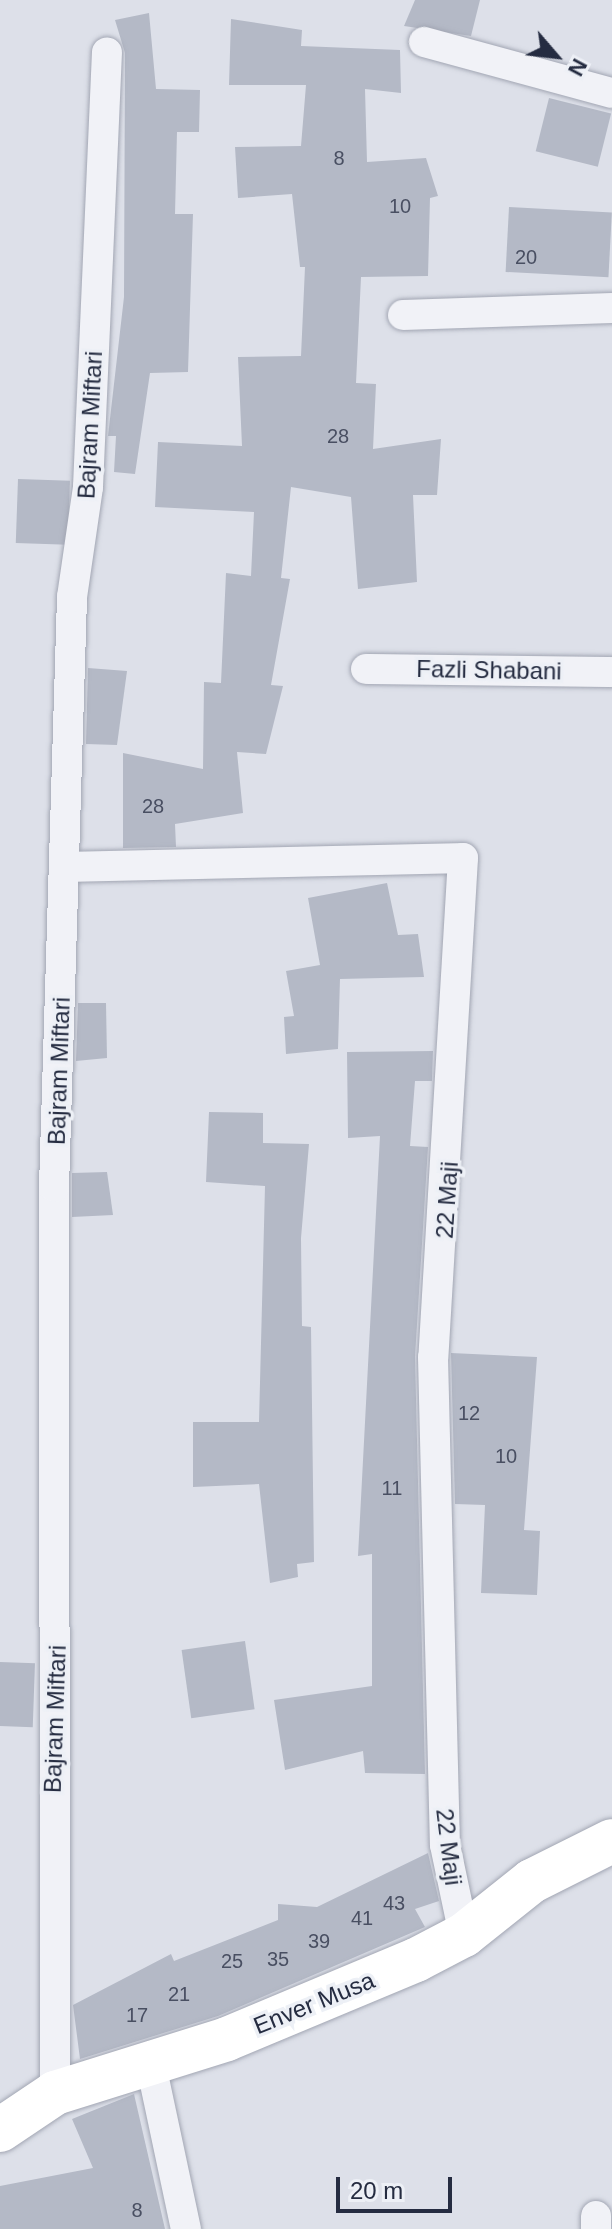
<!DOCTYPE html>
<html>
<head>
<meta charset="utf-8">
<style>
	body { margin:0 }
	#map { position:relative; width:612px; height:2229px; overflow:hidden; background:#dde0e9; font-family:Helvetica,sans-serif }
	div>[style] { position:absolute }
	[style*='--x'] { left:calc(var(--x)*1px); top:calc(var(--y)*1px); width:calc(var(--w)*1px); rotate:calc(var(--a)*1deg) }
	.building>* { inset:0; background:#b4b9c6; transform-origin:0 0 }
	.roads { filter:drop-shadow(0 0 2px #a2a6b3) drop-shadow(0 0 2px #a2a6b3) }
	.street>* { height:30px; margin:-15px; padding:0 15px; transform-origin:15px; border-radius:15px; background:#f1f2f7 }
	.secondary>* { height:44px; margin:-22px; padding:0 22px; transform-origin:22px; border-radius:22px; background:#fff }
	span { translate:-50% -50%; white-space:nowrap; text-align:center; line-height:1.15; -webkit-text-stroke:7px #edf0f6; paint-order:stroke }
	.number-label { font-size:20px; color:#494f62 }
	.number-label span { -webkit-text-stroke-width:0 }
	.street-label { font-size:24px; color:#252c41 }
	.north { position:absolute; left:516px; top:16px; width:80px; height:80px; -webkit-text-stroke:6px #edf0f6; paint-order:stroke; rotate:118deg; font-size:22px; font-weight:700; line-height:32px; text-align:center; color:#252c41 }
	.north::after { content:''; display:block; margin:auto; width:28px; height:36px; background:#252c41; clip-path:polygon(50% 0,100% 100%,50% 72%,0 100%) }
	.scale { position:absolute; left:336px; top:2177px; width:116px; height:36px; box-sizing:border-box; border:4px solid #252c41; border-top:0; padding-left:10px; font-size:24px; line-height:28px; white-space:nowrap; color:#252c41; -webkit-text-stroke:6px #edf0f6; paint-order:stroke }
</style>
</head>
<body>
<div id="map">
	<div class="building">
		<i style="clip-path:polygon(415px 0,480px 0,471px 36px,404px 26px)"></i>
		<i style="clip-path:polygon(149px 13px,156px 89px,200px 90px,199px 132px,177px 132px,175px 214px,193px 214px,188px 372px,150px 373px,135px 474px,114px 472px,116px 436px,108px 436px,124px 297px,125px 53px,115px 20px)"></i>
		<i style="clip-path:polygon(231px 19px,302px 30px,301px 46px,400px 50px,401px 93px,365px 89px,367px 162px,426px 158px,438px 196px,430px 198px,428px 276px,361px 277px,356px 383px,376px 384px,373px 449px,441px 439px,437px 495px,413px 495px,417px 582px,358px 589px,351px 497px,291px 487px,281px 578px,290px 579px,271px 685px,283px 686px,266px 754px,237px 752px,243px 813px,175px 824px,176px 847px,123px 848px,123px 753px,203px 769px,204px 682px,221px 683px,226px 573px,251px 576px,254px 512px,155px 507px,158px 442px,242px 446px,238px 357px,301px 356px,305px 267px,300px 267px,292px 194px,238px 198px,235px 147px,301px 146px,306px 85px,229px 85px)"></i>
		<i style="left:549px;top:98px;width:64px;height:55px;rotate:14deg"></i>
		<i style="left:509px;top:207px;width:103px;height:65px;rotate:3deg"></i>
		<i style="left:18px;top:479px;width:52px;height:64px;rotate:2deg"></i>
		<i style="clip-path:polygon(88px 668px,127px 671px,117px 745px,86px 744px)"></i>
		<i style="clip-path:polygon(387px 883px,398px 935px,418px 934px,424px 977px,340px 979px,338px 1049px,286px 1054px,284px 1017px,294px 1016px,286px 971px,320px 965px,308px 898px)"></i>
		<i style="clip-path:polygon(78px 1003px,106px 1003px,107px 1058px,76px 1061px)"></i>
		<i style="clip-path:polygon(433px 1051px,432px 1081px,415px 1081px,410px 1146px,428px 1147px,415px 1357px,425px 1774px,365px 1773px,363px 1751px,285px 1770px,274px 1700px,372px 1686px,372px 1554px,358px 1556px,380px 1136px,348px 1138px,347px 1052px)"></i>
		<i style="clip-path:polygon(209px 1112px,263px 1113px,263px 1143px,309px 1144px,301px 1238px,302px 1326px,311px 1327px,314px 1562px,297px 1564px,298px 1577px,270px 1583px,259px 1484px,193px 1487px,193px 1422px,259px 1422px,265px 1186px,206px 1182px)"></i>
		<i style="clip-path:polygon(107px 1172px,113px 1215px,72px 1217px,72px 1173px)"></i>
		<i style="clip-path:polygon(451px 1353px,537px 1357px,524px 1530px,540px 1531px,537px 1595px,481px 1593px,485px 1505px,455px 1504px)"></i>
		<i style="left:245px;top:1641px;width:69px;height:64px;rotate:82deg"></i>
		<i style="left:0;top:1662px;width:35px;height:64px;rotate:2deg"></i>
		<i style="clip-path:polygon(428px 1853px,439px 1901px,415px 1909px,425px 1927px,218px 2016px,80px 2059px,73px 2005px,171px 1954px,174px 1961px,278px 1920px,278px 1904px,317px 1907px)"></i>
		<i style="clip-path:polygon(134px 2094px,165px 2229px,0 2229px,0 2186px,93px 2168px,72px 2119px)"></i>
	</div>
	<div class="roads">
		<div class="street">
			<i style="--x:424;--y:42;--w:195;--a:15.2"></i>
			<i style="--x:403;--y:315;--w:209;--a:-1.9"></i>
			<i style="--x:366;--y:669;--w:246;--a:0.7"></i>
			<i style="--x:68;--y:867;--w:395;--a:-1.3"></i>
			<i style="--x:463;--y:858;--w:500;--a:93.4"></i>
			<i style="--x:433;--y:1357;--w:488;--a:88.6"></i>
			<i style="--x:445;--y:1845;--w:92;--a:78.1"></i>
			<i style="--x:150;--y:2060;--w:173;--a:78"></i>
			<i style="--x:55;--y:2093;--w:906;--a:-90.06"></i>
			<i style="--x:54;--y:1187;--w:590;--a:-88.25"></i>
			<i style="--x:72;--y:597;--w:111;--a:-81.7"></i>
			<i style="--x:88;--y:487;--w:435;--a:-87.5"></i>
			<i style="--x:596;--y:2216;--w:13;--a:90"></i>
		</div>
		<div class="secondary">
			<i style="--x:0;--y:2130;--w:66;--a:-33.9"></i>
			<i style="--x:55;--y:2093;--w:180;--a:-17.4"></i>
			<i style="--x:227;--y:2039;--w:205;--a:-22.7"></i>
			<i style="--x:416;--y:1960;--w:54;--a:-27.5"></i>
			<i style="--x:464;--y:1935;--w:87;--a:-38.5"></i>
			<i style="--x:532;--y:1881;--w:89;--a:-26.6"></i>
		</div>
	</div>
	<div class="number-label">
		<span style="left:339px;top:158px">8</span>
		<span style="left:400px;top:206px">10</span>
		<span style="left:526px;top:257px">20</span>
		<span style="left:338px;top:436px">28</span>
		<span style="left:153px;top:806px">28</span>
		<span style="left:469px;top:1413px">12</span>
		<span style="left:506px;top:1456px">10</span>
		<span style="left:392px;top:1488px">11</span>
		<span style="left:394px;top:1903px">43</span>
		<span style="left:362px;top:1918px">41</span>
		<span style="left:319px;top:1941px">39</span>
		<span style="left:278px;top:1959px">35</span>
		<span style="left:232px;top:1961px">25</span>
		<span style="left:179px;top:1994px">21</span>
		<span style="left:137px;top:2015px">17</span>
		<span style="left:137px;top:2210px">8</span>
	</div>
	<div class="street-label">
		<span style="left:90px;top:425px;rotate:-87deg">Bajram Miftari</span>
		<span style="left:489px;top:670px;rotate:1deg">Fazli Shabani</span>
		<span style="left:59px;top:1071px;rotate:-88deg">Bajram Miftari</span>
		<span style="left:447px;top:1200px;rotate:-86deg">22 Maji</span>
		<span style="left:55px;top:1719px;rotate:-88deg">Bajram Miftari</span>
		<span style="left:449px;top:1847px;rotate:83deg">22 Maji</span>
		<span style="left:314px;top:2003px;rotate:-22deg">Enver Musa</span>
	</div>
	<div class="north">N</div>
	<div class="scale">20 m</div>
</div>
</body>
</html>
